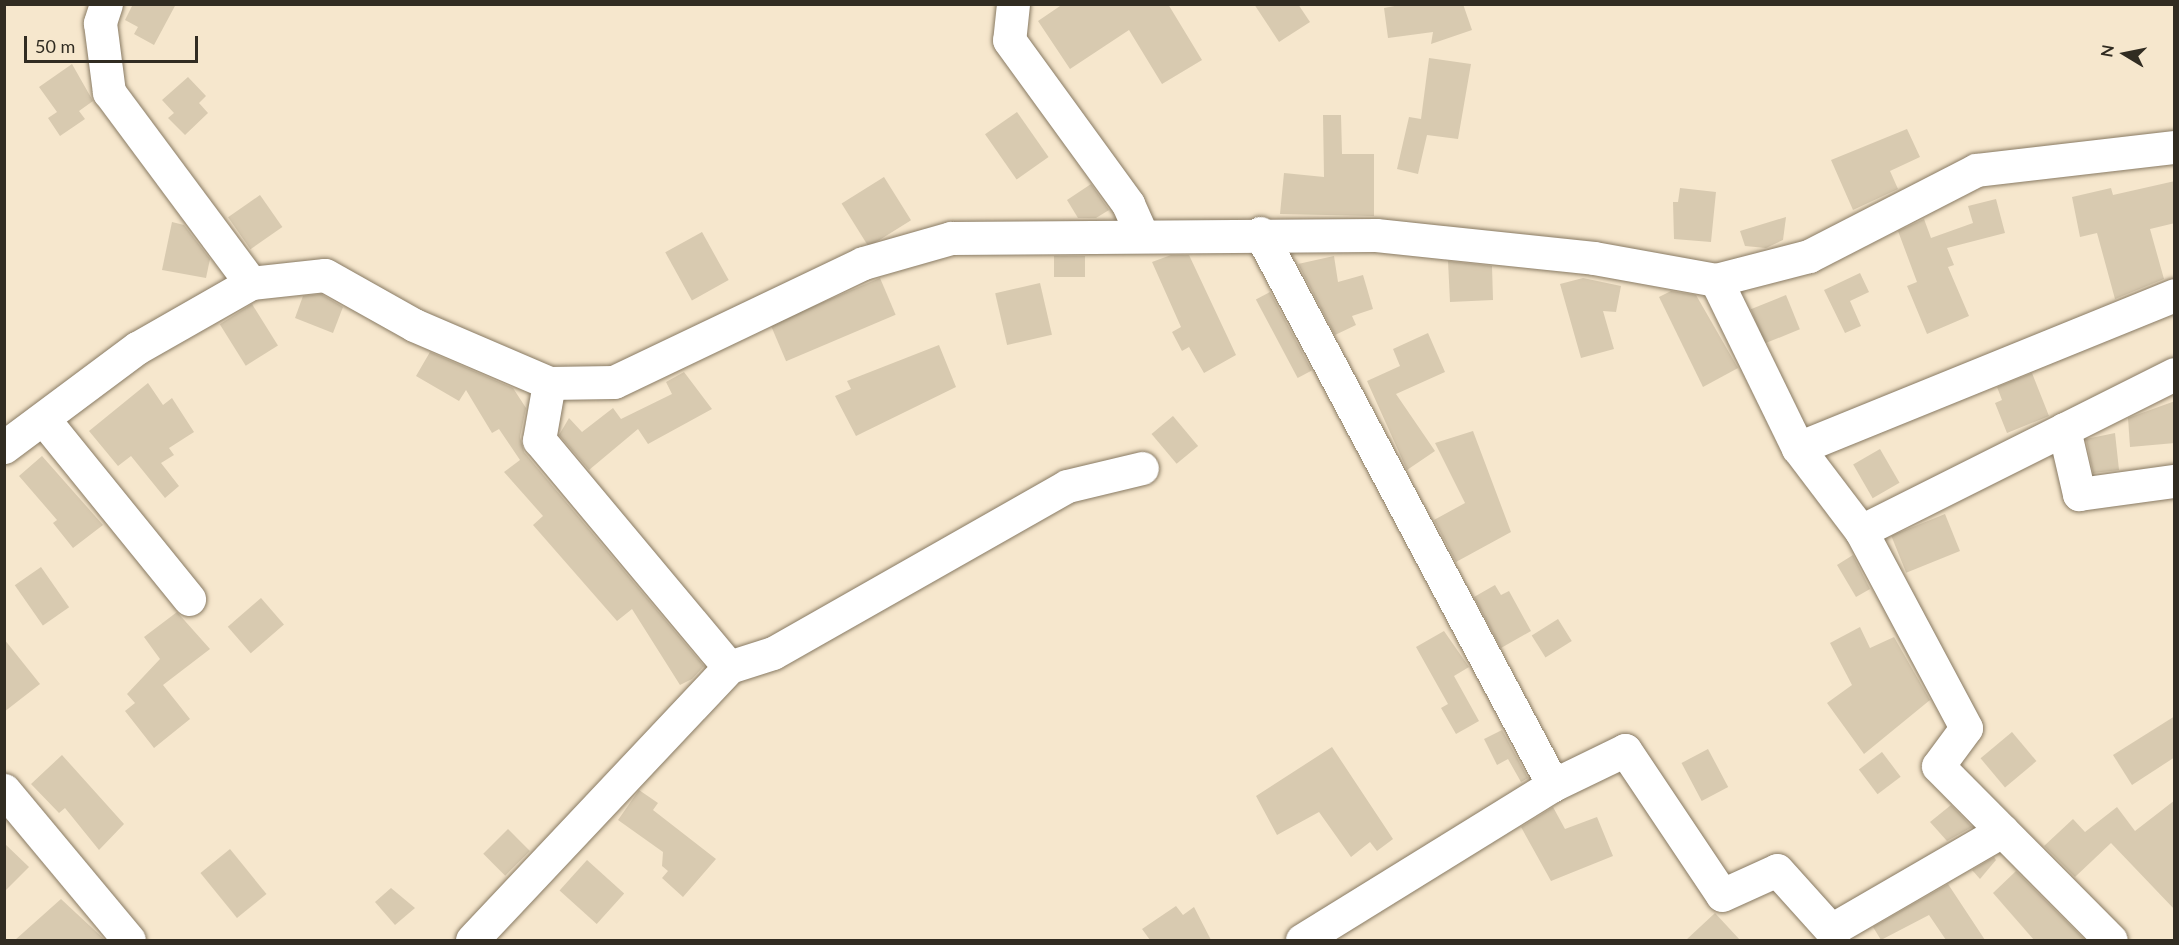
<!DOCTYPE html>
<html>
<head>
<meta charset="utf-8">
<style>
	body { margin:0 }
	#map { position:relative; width:2179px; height:945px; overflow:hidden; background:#f6e7cd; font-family:Lato,sans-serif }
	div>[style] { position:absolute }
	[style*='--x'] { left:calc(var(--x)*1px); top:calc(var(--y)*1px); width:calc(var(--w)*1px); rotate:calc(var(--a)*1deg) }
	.building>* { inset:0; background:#d8cab0; transform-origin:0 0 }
	.roads { filter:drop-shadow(0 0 2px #887a63) drop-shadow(0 0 2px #887a63) }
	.minor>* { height:33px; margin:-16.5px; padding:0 16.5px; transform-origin:16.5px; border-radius:16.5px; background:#fff }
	span { translate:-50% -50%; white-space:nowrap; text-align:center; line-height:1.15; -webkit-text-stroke:5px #f6e7cd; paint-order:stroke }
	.frame { position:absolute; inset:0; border:6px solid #312c22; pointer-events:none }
	.north { position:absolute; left:2095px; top:24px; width:60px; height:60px; -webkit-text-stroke:4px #f6e7cd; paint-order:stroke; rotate:280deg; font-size:16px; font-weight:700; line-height:24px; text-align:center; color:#312c22 }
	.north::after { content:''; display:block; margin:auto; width:21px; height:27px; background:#312c22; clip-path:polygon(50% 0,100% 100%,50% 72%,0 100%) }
	.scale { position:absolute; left:24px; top:36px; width:174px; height:27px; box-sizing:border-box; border:3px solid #312c22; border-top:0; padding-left:8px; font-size:18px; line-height:21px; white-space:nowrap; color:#312c22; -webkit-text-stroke:4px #f6e7cd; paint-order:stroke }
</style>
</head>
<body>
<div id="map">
	<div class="building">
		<i style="clip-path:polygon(133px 4px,176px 4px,154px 45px,134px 34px,138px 27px,125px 20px)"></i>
		<i style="clip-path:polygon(1063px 4px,1168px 4px,1202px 60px,1162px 84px,1129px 30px,1070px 69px,1038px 21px)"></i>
		<i style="clip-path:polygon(1254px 4px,1298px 4px,1310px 22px,1279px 42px)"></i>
		<i style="clip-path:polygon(1405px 4px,1463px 4px,1472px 30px,1431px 44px,1433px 32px,1388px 38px,1384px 8px)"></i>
		<i style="clip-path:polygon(1429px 58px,1471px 64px,1458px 139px,1427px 135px,1418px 174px,1397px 169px,1409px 117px,1421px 119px)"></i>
		<i style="clip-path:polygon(72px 64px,93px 101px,79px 111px,85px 119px,60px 136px,48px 118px,57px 112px,39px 87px)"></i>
		<i style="clip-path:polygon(188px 77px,206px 96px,199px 103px,208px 113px,185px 135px,168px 118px,174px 113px,162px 100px)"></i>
		<i style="left:1017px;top:112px;width:55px;height:39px;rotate:55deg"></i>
		<i style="clip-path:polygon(1323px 115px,1341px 115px,1342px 154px,1374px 154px,1374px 216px,1280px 214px,1284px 173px,1324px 177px)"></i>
		<i style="clip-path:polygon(1907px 129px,1920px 157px,1890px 171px,1898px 189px,1853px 210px,1831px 160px)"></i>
		<i style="left:884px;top:177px;width:51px;height:50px;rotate:58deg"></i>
		<i style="clip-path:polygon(2175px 181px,2175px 223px,2150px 229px,2164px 279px,2115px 299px,2097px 233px,2080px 237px,2072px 197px,2111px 188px,2113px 195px)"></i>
		<i style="clip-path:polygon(1091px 184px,1109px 210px,1096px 218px,1078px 218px,1067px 200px)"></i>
		<i style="clip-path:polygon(1680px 188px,1716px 192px,1711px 242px,1674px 239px,1673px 202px,1678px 202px)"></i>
		<i style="left:260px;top:195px;width:39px;height:39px;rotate:55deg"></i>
		<i style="clip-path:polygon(1996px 199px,2005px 233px,1947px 248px,1954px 265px,1948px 267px,1969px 316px,1927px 334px,1907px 286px,1917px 282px,1898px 231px,1924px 219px,1931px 238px,1973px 223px,1968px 206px)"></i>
		<i style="clip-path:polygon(1786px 217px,1783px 240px,1766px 248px,1745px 246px,1740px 231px)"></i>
		<i style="clip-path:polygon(172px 222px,184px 225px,210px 259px,206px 278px,162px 270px)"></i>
		<i style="left:702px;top:232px;width:55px;height:42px;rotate:61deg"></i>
		<i style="clip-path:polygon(1171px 255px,1189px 255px,1236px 355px,1204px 373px,1189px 347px,1182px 351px,1172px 332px,1181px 327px,1152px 262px)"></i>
		<i style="left:1054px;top:256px;width:31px;height:21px"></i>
		<i style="clip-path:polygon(1334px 256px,1338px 282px,1363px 275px,1373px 309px,1352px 316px,1356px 325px,1335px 335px,1298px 264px)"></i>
		<i style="clip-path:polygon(1448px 261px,1492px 266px,1493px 300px,1450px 302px)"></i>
		<i style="clip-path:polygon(1860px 273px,1869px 292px,1850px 301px,1861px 326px,1845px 333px,1824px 290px)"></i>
		<i style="left:880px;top:278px;width:40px;height:119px;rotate:67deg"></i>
		<i style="clip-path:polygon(1583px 278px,1621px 286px,1616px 312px,1603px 311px,1614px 349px,1581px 358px,1560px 284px)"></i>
		<i style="left:1040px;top:283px;width:53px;height:46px;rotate:77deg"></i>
		<i style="clip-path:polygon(1671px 291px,1696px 295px,1738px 368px,1703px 387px,1659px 297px)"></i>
		<i style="left:1270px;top:292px;width:89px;height:16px;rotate:62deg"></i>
		<i style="clip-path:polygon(321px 294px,343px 307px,333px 333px,295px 318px,303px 296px)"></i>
		<i style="left:1786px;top:295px;width:37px;height:38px;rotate:68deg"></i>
		<i style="left:252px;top:304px;width:49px;height:38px;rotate:58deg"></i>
		<i style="clip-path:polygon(1428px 333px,1445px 372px,1396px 394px,1435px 451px,1407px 470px,1367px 381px,1400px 366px,1393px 349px)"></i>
		<i style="clip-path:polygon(939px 345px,956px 387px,856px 436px,835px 396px,851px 389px,847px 381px)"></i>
		<i style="clip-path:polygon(430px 352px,513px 388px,526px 408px,520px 437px,524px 452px,704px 666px,692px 679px,680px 685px,632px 609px,617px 621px,533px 525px,543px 516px,504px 472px,520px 460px,499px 429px,492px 433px,466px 390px,459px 401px,416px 376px)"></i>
		<i style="clip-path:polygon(684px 372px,712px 409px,648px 444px,638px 429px,589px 470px,559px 435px,569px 418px,582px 432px,613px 408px,621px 419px,672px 394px,666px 382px)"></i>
		<i style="clip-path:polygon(2032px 373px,2049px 416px,2007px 433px,1995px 403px,2002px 400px,1997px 387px)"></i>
		<i style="clip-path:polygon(148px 383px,163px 405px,172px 398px,194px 432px,169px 448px,174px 455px,161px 463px,179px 486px,165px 498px,131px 456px,118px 466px,89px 431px)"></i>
		<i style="clip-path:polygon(2175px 401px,2175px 443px,2130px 447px,2128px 418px)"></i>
		<i style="left:1173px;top:416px;width:39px;height:28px;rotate:50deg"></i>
		<i style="clip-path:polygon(1473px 431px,1511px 532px,1456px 562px,1434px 520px,1465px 503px,1435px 443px)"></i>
		<i style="clip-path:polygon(2115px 433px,2119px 470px,2093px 473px,2086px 439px)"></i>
		<i style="left:1880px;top:449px;width:39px;height:31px;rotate:60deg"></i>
		<i style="clip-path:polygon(42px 456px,103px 525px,73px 548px,53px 523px,57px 520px,19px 476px)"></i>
		<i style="left:1945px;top:514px;width:40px;height:58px;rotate:68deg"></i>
		<i style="clip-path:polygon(1853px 555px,1870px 589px,1856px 597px,1837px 565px)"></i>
		<i style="left:41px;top:567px;width:49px;height:32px;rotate:55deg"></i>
		<i style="clip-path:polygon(1495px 585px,1501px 595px,1509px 591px,1531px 631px,1501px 648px,1474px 597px)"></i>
		<i style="left:261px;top:598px;width:35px;height:44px;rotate:49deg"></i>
		<i style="clip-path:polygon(177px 612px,210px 649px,163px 685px,190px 719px,154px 748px,125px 711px,135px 703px,127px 694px,160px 659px,144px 637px)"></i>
		<i style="left:1558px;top:619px;width:26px;height:31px;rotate:58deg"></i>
		<i style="clip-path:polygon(1860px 627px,1870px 648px,1894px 637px,1930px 700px,1864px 754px,1827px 703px,1852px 685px,1830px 643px)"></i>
		<i style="clip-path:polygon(1444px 631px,1469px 667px,1454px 676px,1479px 721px,1456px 734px,1441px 708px,1448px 704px,1416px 647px)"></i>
		<i style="clip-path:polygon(4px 639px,40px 684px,4px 712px)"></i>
		<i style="clip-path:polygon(2175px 716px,2175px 757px,2132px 785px,2113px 755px)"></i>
		<i style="clip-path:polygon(1502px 730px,1528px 778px,1521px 782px,1508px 759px,1497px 765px,1484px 739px)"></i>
		<i style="left:2012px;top:732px;width:38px;height:41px;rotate:50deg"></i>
		<i style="clip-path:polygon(1332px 747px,1393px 839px,1377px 851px,1370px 842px,1351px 857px,1319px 812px,1277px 835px,1256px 796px)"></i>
		<i style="left:1708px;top:749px;width:43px;height:30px;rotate:62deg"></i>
		<i style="left:1882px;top:752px;width:31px;height:29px;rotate:53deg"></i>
		<i style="clip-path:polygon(62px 755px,124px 824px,99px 850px,65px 808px,59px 813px,31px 784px)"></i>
		<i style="clip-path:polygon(639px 790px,658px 803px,653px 810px,716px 859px,683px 897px,662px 878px,668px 871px,662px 866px,663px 852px,618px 820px)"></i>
		<i style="clip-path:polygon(2175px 800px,2175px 910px,2111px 843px,2075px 877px,2044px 846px,2073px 819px,2085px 832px,2117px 807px,2135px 831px)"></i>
		<i style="clip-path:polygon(1951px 805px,1972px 827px,1947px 841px,1930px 822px)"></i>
		<i style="clip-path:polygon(1553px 807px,1565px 829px,1597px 817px,1613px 856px,1551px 881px,1521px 827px)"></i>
		<i style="left:508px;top:829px;width:31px;height:35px;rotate:45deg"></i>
		<i style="clip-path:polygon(4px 843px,29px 867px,4px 892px)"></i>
		<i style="left:230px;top:849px;width:58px;height:38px;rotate:51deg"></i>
		<i style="clip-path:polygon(1994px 857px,1996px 860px,1980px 879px,1972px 870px)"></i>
		<i style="left:587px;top:860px;width:50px;height:41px;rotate:42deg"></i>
		<i style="clip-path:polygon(2016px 871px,2085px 940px,2034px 940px,1993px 893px)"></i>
		<i style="clip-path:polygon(1948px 884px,1985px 940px,1946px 940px,1929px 915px,1881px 940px,1873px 927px)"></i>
		<i style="clip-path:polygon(391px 888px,415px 908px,395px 925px,375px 902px)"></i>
		<i style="clip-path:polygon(61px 899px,105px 940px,15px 940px)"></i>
		<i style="clip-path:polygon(1176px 906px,1183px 915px,1194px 907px,1211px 940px,1150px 940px,1142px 929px)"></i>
		<i style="clip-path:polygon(1715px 913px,1740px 940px,1686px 940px)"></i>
	</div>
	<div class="roads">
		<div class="minor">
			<i style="--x:106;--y:4;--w:20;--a:108"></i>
			<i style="--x:100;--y:23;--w:70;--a:82.6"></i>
			<i style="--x:109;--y:92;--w:238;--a:53.4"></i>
			<i style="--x:1013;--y:4;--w:36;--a:96"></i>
			<i style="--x:1009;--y:40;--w:203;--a:54"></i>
			<i style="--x:1128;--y:204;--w:35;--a:66"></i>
			<i style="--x:1260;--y:233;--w:625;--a:62.04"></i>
			<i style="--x:1553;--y:785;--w:80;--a:-25.9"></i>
			<i style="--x:1625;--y:750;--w:174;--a:56.2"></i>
			<i style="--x:1722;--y:895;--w:60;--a:-24.4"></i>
			<i style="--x:1777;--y:870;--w:81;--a:48"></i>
			<i style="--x:1831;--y:930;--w:198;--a:-30.1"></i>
			<i style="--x:1716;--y:280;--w:187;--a:64"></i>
			<i style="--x:1798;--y:448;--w:104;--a:52.8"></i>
			<i style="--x:1861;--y:531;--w:223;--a:61.9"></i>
			<i style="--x:1966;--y:728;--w:47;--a:126.4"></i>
			<i style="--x:1938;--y:766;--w:245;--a:45.2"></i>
			<i style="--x:45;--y:421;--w:229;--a:51"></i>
			<i style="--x:2064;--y:429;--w:67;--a:77"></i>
			<i style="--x:2079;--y:494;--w:96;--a:-7.8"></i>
			<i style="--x:4;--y:447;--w:166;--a:-36.7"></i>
			<i style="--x:137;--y:348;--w:131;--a:-29.7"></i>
			<i style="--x:251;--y:283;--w:74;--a:-6.2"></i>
			<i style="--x:325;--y:275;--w:102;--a:29.3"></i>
			<i style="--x:414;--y:325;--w:147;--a:23.2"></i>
			<i style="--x:549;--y:383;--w:65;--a:-0.9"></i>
			<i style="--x:614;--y:382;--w:276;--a:-25.5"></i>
			<i style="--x:863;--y:263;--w:91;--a:-15.9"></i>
			<i style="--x:951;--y:238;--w:425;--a:-0.4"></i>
			<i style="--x:1376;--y:235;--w:219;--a:6"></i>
			<i style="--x:1594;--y:258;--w:124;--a:10.2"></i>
			<i style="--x:1716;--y:280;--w:96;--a:-14.5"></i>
			<i style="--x:1809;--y:256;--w:188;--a:-27.2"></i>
			<i style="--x:1976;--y:170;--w:199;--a:-6.6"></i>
			<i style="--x:1798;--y:448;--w:406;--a:-22.1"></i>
			<i style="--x:1861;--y:531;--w:350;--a:-26.6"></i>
			<i style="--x:729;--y:667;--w:46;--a:-17.7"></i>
			<i style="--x:773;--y:653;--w:338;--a:-29.6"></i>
			<i style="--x:1067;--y:486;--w:77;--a:-13.5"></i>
			<i style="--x:4;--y:790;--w:195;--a:50.2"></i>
			<i style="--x:472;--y:940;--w:375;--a:-46.7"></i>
			<i style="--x:729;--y:667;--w:296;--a:-129.9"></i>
			<i style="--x:539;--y:440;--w:58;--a:-80"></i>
			<i style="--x:1302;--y:940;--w:295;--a:-31.7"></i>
		</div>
	</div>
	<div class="frame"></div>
	<div class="north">N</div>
	<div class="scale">50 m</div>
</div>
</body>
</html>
